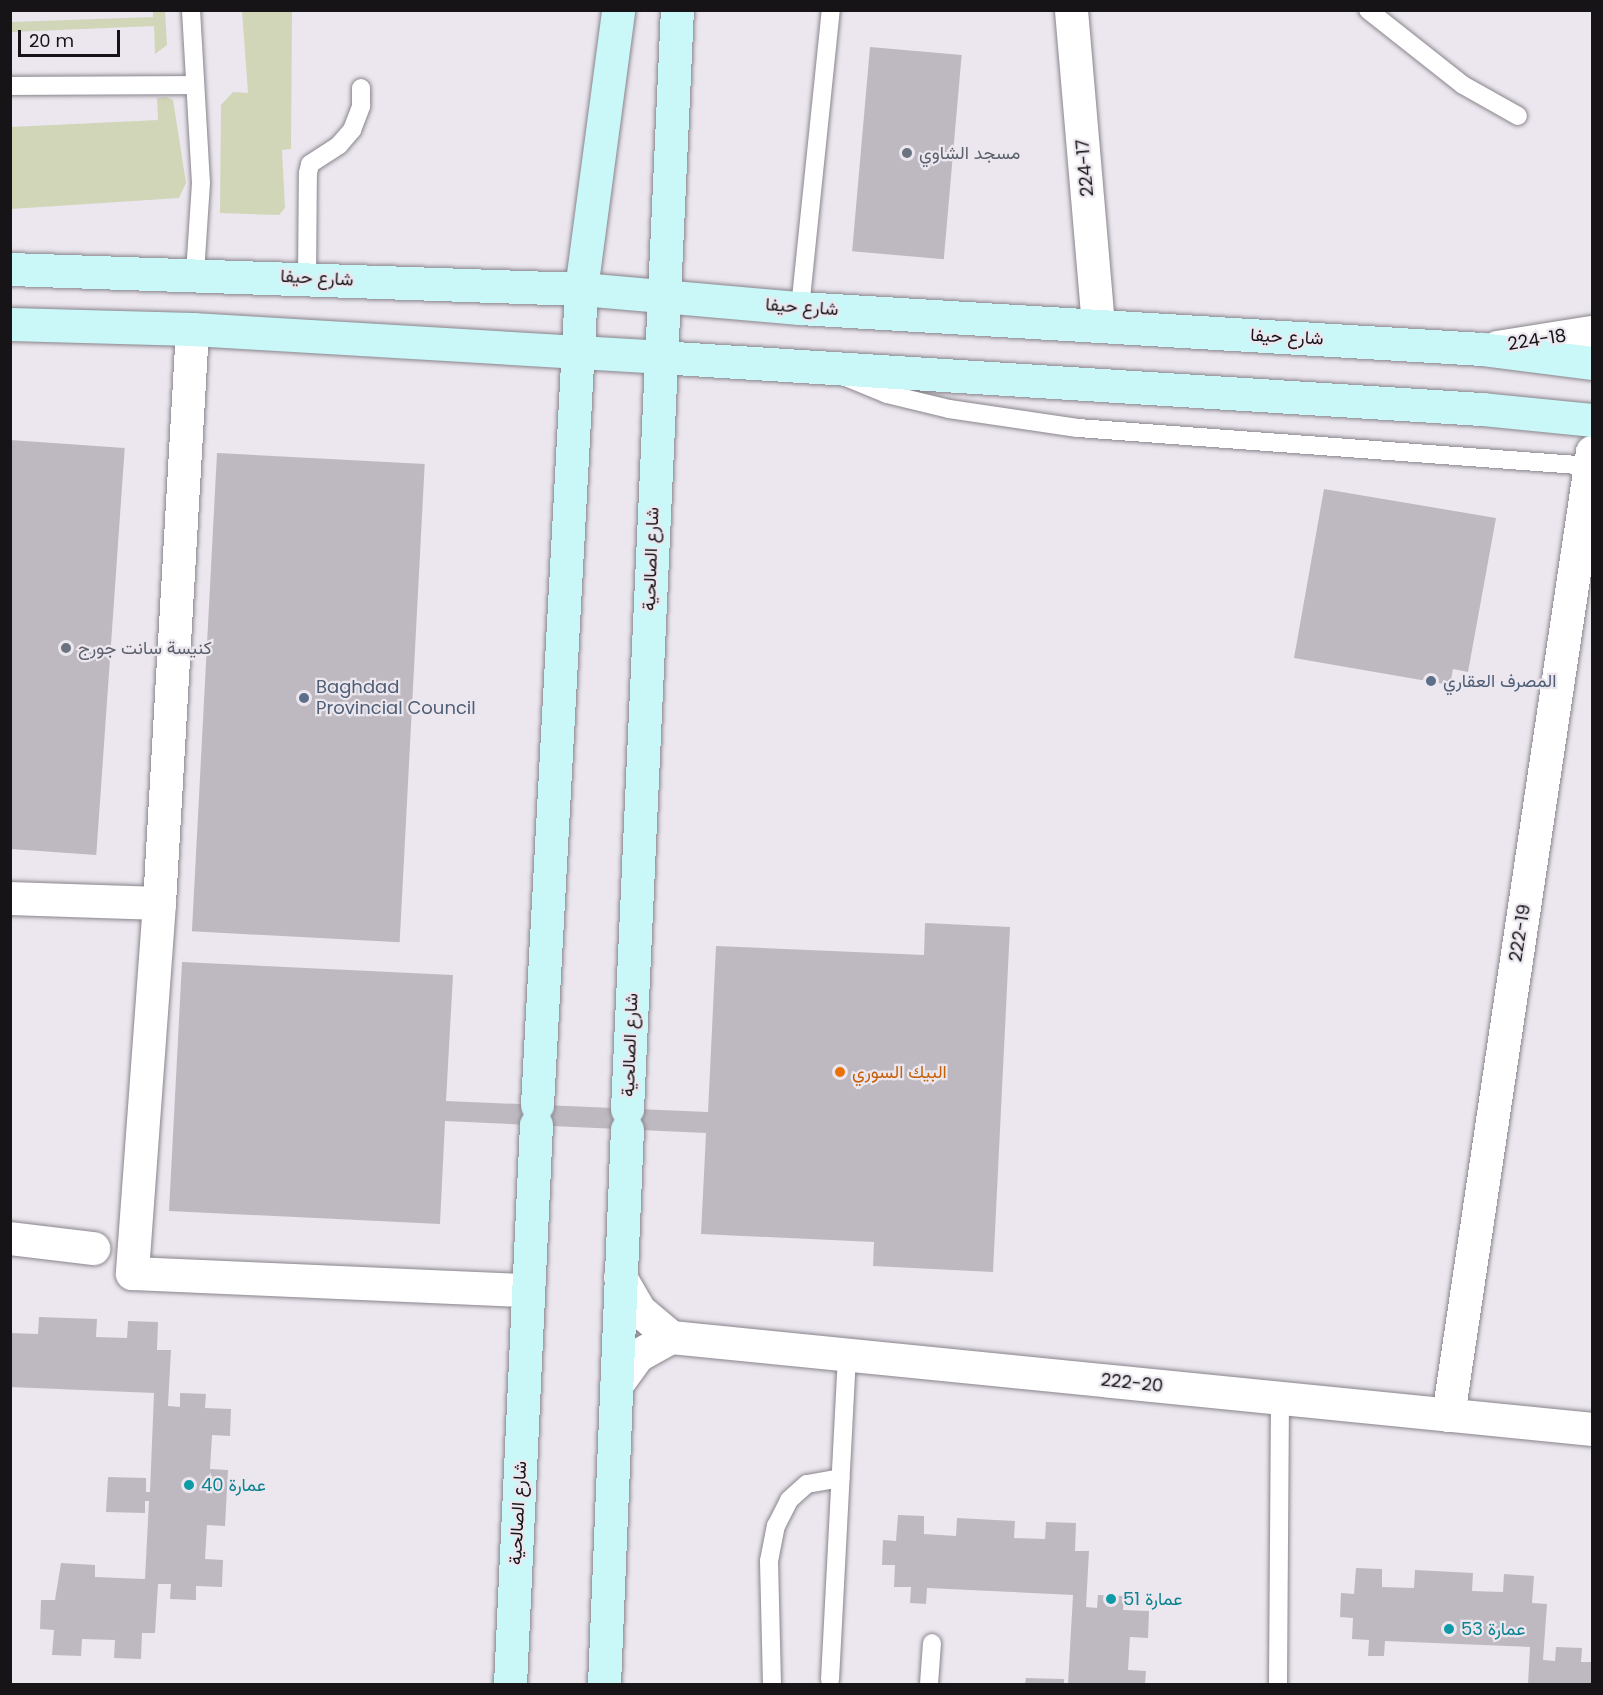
<!DOCTYPE html>
<html>
<head>
<meta charset="utf-8">
<style>
	body { margin:0 }
	#map { position:relative; width:1603px; height:1695px; overflow:hidden; background:#ece7ef; font-family:Poppins,Vazirmatn,sans-serif }
	div>[style] { position:absolute }
	[style*='--x'] { left:calc(var(--x)*1px); top:calc(var(--y)*1px); width:calc(var(--w)*1px); rotate:calc(var(--a)*1deg) }
	.green>* { inset:0; background:#d1d6b9 }
	.building>* { inset:0; background:#beb9c1; transform-origin:0 0 }
	.roads { filter:drop-shadow(0 0 2px #89848c) drop-shadow(0 0 2px #89848c) }
	.lane>* { height:18px; margin:-9px; padding:0 9px; transform-origin:9px; border-radius:9px; background:#fff }
	.street>* { height:33px; margin:-16.5px; padding:0 16.5px; transform-origin:16.5px; border-radius:16.5px; background:#fff }
	.secondary>* { height:33px; margin:-16.5px; padding:0 16.5px; transform-origin:16.5px; border-radius:16.5px; background:#caf8f8 }
	.dots>* { width:16px; height:16px; translate:-50% -50%; box-sizing:border-box; border:3px solid #ece7ef; border-radius:50% }
	span { translate:-50% -50%; white-space:nowrap; text-align:center; line-height:1.15; -webkit-text-stroke:4.5px #ece7ef; paint-order:stroke }
	.worship-label { font-size:18px; color:#5b616d }
	.left { translate:0 -50%; text-align:left }
	.street-label { font-size:18px; color:#161417 }
	.service-label { font-size:18px; color:#4e5e75 }
	.food-label { font-size:18px; color:#c56008 }
	.culture-label { font-size:18px; color:#0d838f }
	.frame { position:absolute; inset:0; border:12px solid #161417; pointer-events:none }
	.scale { position:absolute; left:18px; top:30px; width:102px; height:27px; box-sizing:border-box; border:3px solid #161417; border-top:0; padding-left:8px; font-size:18px; line-height:21px; white-space:nowrap; color:#161417; -webkit-text-stroke:4px #ece7ef; paint-order:stroke }
</style>
</head>
<body>
<div id="map">
	<div class="green">
		<i style="clip-path:polygon(153px 11px,165px 11px,167px 45px,155px 54px,154px 26px,11px 32px,11px 22px,153px 17px)"></i>
		<i style="clip-path:polygon(242px 11px,292px 11px,291px 149px,282px 150px,285px 208px,279px 215px,220px 213px,221px 105px,233px 92px,248px 93px)"></i>
		<i style="clip-path:polygon(166px 97px,173px 100px,186px 183px,179px 198px,11px 209px,11px 127px,158px 120px,157px 98px)"></i>
	</div>
	<div class="building">
		<i style="left:870px;top:47px;width:92px;height:205px;rotate:5deg"></i>
		<i style="left:10px;top:440px;width:115px;height:408px;rotate:4deg"></i>
		<i style="left:217px;top:453px;width:208px;height:479px;rotate:3deg"></i>
		<i style="clip-path:polygon(1324px 489px,1496px 518px,1468px 672px,1453px 669px,1450px 685px,1294px 658px)"></i>
		<i style="clip-path:polygon(925px 923px,1010px 927px,993px 1272px,873px 1266px,874px 1242px,701px 1234px,706px 1133px,445px 1121px,440px 1224px,169px 1211px,182px 962px,453px 975px,446px 1101px,708px 1112px,716px 946px,924px 955px)"></i>
		<i style="clip-path:polygon(39px 1317px,97px 1319px,96px 1337px,127px 1338px,128px 1321px,158px 1322px,157px 1350px,171px 1350px,168px 1406px,180px 1407px,180px 1393px,206px 1394px,205px 1408px,231px 1409px,230px 1436px,212px 1435px,210px 1469px,228px 1470px,225px 1526px,207px 1525px,205px 1559px,223px 1560px,222px 1587px,196px 1586px,196px 1600px,170px 1599px,171px 1584px,158px 1584px,155px 1633px,142px 1633px,141px 1659px,114px 1658px,115px 1640px,82px 1639px,81px 1656px,52px 1655px,54px 1630px,40px 1629px,41px 1600px,55px 1600px,61px 1563px,95px 1565px,95px 1577px,145px 1579px,149px 1501px,145px 1501px,145px 1513px,106px 1512px,108px 1477px,146px 1478px,146px 1492px,150px 1492px,154px 1393px,10px 1387px,10px 1333px,38px 1334px)"></i>
		<i style="clip-path:polygon(898px 1515px,924px 1516px,924px 1534px,956px 1536px,957px 1518px,1015px 1521px,1014px 1538px,1045px 1539px,1046px 1522px,1076px 1523px,1075px 1551px,1089px 1551px,1086px 1607px,1097px 1608px,1098px 1595px,1124px 1596px,1123px 1610px,1149px 1611px,1148px 1638px,1130px 1637px,1128px 1670px,1146px 1671px,1145px 1684px,1068px 1684px,1073px 1595px,927px 1588px,926px 1604px,910px 1603px,911px 1587px,894px 1587px,895px 1565px,882px 1565px,883px 1540px,896px 1541px)"></i>
		<i style="clip-path:polygon(1356px 1568px,1382px 1569px,1382px 1587px,1414px 1588px,1415px 1570px,1473px 1573px,1472px 1591px,1503px 1592px,1504px 1574px,1534px 1576px,1532px 1603px,1547px 1604px,1543px 1660px,1555px 1661px,1556px 1647px,1582px 1648px,1581px 1662px,1592px 1662px,1592px 1684px,1528px 1684px,1530px 1647px,1385px 1641px,1384px 1656px,1368px 1656px,1369px 1640px,1352px 1639px,1353px 1618px,1340px 1617px,1341px 1593px,1354px 1594px)"></i>
		<i style="clip-path:polygon(1026px 1678px,1064px 1679px,1064px 1684px,1025px 1684px)"></i>
	</div>
	<div class="roads">
		<div class="lane">
			<i style="--x:191;--y:10;--w:173;--a:86.7"></i>
			<i style="--x:201;--y:183;--w:90;--a:93.8"></i>
			<i style="--x:1368;--y:10;--w:121;--a:38.3"></i>
			<i style="--x:1463;--y:85;--w:63;--a:29.4"></i>
			<i style="--x:10;--y:86;--w:185;--a:-0.3"></i>
			<i style="--x:307;--y:278;--w:105;--a:-89.5"></i>
			<i style="--x:308;--y:173;--w:9;--a:-77"></i>
			<i style="--x:310;--y:164;--w:35;--a:-33"></i>
			<i style="--x:339;--y:145;--w:20;--a:-49"></i>
			<i style="--x:352;--y:130;--w:26;--a:-69"></i>
			<i style="--x:361;--y:106;--w:18;--a:-90"></i>
			<i style="--x:800;--y:308;--w:300;--a:-84.1"></i>
			<i style="--x:848;--y:378;--w:42;--a:22.3"></i>
			<i style="--x:887;--y:394;--w:64;--a:13.6"></i>
			<i style="--x:949;--y:409;--w:130;--a:8.4"></i>
			<i style="--x:1078;--y:428;--w:513;--a:4.24"></i>
			<i style="--x:830;--y:1680;--w:326;--a:-87"></i>
			<i style="--x:772;--y:1684;--w:123;--a:-91.4"></i>
			<i style="--x:769;--y:1561;--w:36;--a:-79"></i>
			<i style="--x:776;--y:1526;--w:29;--a:-63"></i>
			<i style="--x:789;--y:1500;--w:24;--a:-42"></i>
			<i style="--x:807;--y:1484;--w:34;--a:-10"></i>
			<i style="--x:929;--y:1684;--w:41;--a:-85.8"></i>
			<i style="--x:1278;--y:1684;--w:286;--a:-89.6"></i>
		</div>
		<div class="street">
			<i style="--x:1071;--y:10;--w:317;--a:85.1"></i>
			<i style="--x:192;--y:329;--w:575;--a:93.29"></i>
			<i style="--x:159;--y:903;--w:371;--a:94.2"></i>
			<i style="--x:132;--y:1273;--w:396;--a:2.5"></i>
			<i style="--x:1497;--y:347;--w:96;--a:-9"></i>
			<i style="--x:10;--y:898;--w:149;--a:1.9"></i>
			<i style="--x:10;--y:1238;--w:84;--a:6.9"></i>
			<i style="--x:620;--y:1277;--w:39;--a:60"></i>
			<i style="--x:640;--y:1311;--w:40;--a:40"></i>
			<i style="--x:671;--y:1337;--w:926;--a:5.7"></i>
			<i style="--x:616;--y:1385;--w:37;--a:-54"></i>
			<i style="--x:638;--y:1355;--w:38;--a:-29"></i>
			<i style="--x:1448;--y:1415;--w:974;--a:-81.5"></i>
		</div>
		<div class="secondary">
			<i style="--x:10;--y:269;--w:571;--a:2.01"></i>
			<i style="--x:581;--y:289;--w:220;--a:5"></i>
			<i style="--x:800;--y:308;--w:683;--a:3.44"></i>
			<i style="--x:1482;--y:349;--w:111;--a:7.3"></i>
			<i style="--x:10;--y:324;--w:182;--a:1.6"></i>
			<i style="--x:192;--y:329;--w:468;--a:3.4"></i>
			<i style="--x:659;--y:357;--w:825;--a:3.62"></i>
			<i style="--x:1482;--y:409;--w:111;--a:5.7"></i>
			<i style="--x:537;--y:1105;--w:817;--a:-86.91"></i>
			<i style="--x:581;--y:289;--w:281;--a:-82.4"></i>
			<i style="--x:627;--y:1109;--w:1100;--a:-87.4"></i>
			<i style="--x:510;--y:1684;--w:560;--a:-87.34"></i>
			<i style="--x:604;--y:1684;--w:555;--a:-87.63"></i>
		</div>
	</div>
	<div class="dots">
		<i style="left:907px;top:153px;background:#6b7280"></i>
		<i style="left:66px;top:648px;background:#6b7280"></i>
		<i style="left:1431px;top:681px;background:#5c6f8a"></i>
		<i style="left:304px;top:698px;background:#5c6f8a"></i>
		<i style="left:840px;top:1072px;background:#e8710a"></i>
		<i style="left:189px;top:1485px;background:#0f9aa8"></i>
		<i style="left:1111px;top:1599px;background:#0f9aa8"></i>
		<i style="left:1449px;top:1629px;background:#0f9aa8"></i>
	</div>
	<div class="worship-label">
		<span class="left" style="left:919px;top:153px">مسجد الشاوي</span>
		<span class="left" style="left:78px;top:648px">كنيسة سانت جورج</span>
	</div>
	<div class="street-label">
		<span style="left:1085px;top:168px;rotate:-95deg">224-17</span>
		<span style="left:317px;top:278px;rotate:3deg">شارع حيفا</span>
		<span style="left:802px;top:307px;rotate:4deg">شارع حيفا</span>
		<span style="left:1287px;top:337px;rotate:3deg">شارع حيفا</span>
		<span style="left:1537px;top:340px;rotate:-9deg">224-18</span>
		<span style="left:651px;top:559px;rotate:-88deg">شارع الصالحية</span>
		<span style="left:1520px;top:933px;rotate:-81deg">222-19</span>
		<span style="left:630px;top:1045px;rotate:-88deg">شارع الصالحية</span>
		<span style="left:1132px;top:1383px;rotate:6deg">222-20</span>
		<span style="left:518px;top:1513px;rotate:-87deg">شارع الصالحية</span>
	</div>
	<div class="service-label">
		<span class="left" style="left:1443px;top:681px">المصرف العقاري</span>
		<span class="left" style="left:316px;top:698px">Baghdad<br>Provincial Council</span>
	</div>
	<div class="food-label">
		<span class="left" style="left:852px;top:1072px">البيك السوري</span>
	</div>
	<div class="culture-label">
		<span class="left" style="left:201px;top:1485px">عمارة 40</span>
		<span class="left" style="left:1123px;top:1599px">عمارة 51</span>
		<span class="left" style="left:1461px;top:1629px">عمارة 53</span>
	</div>
	<div class="frame"></div>
	<div class="scale">20 m</div>
</div>
</body>
</html>
